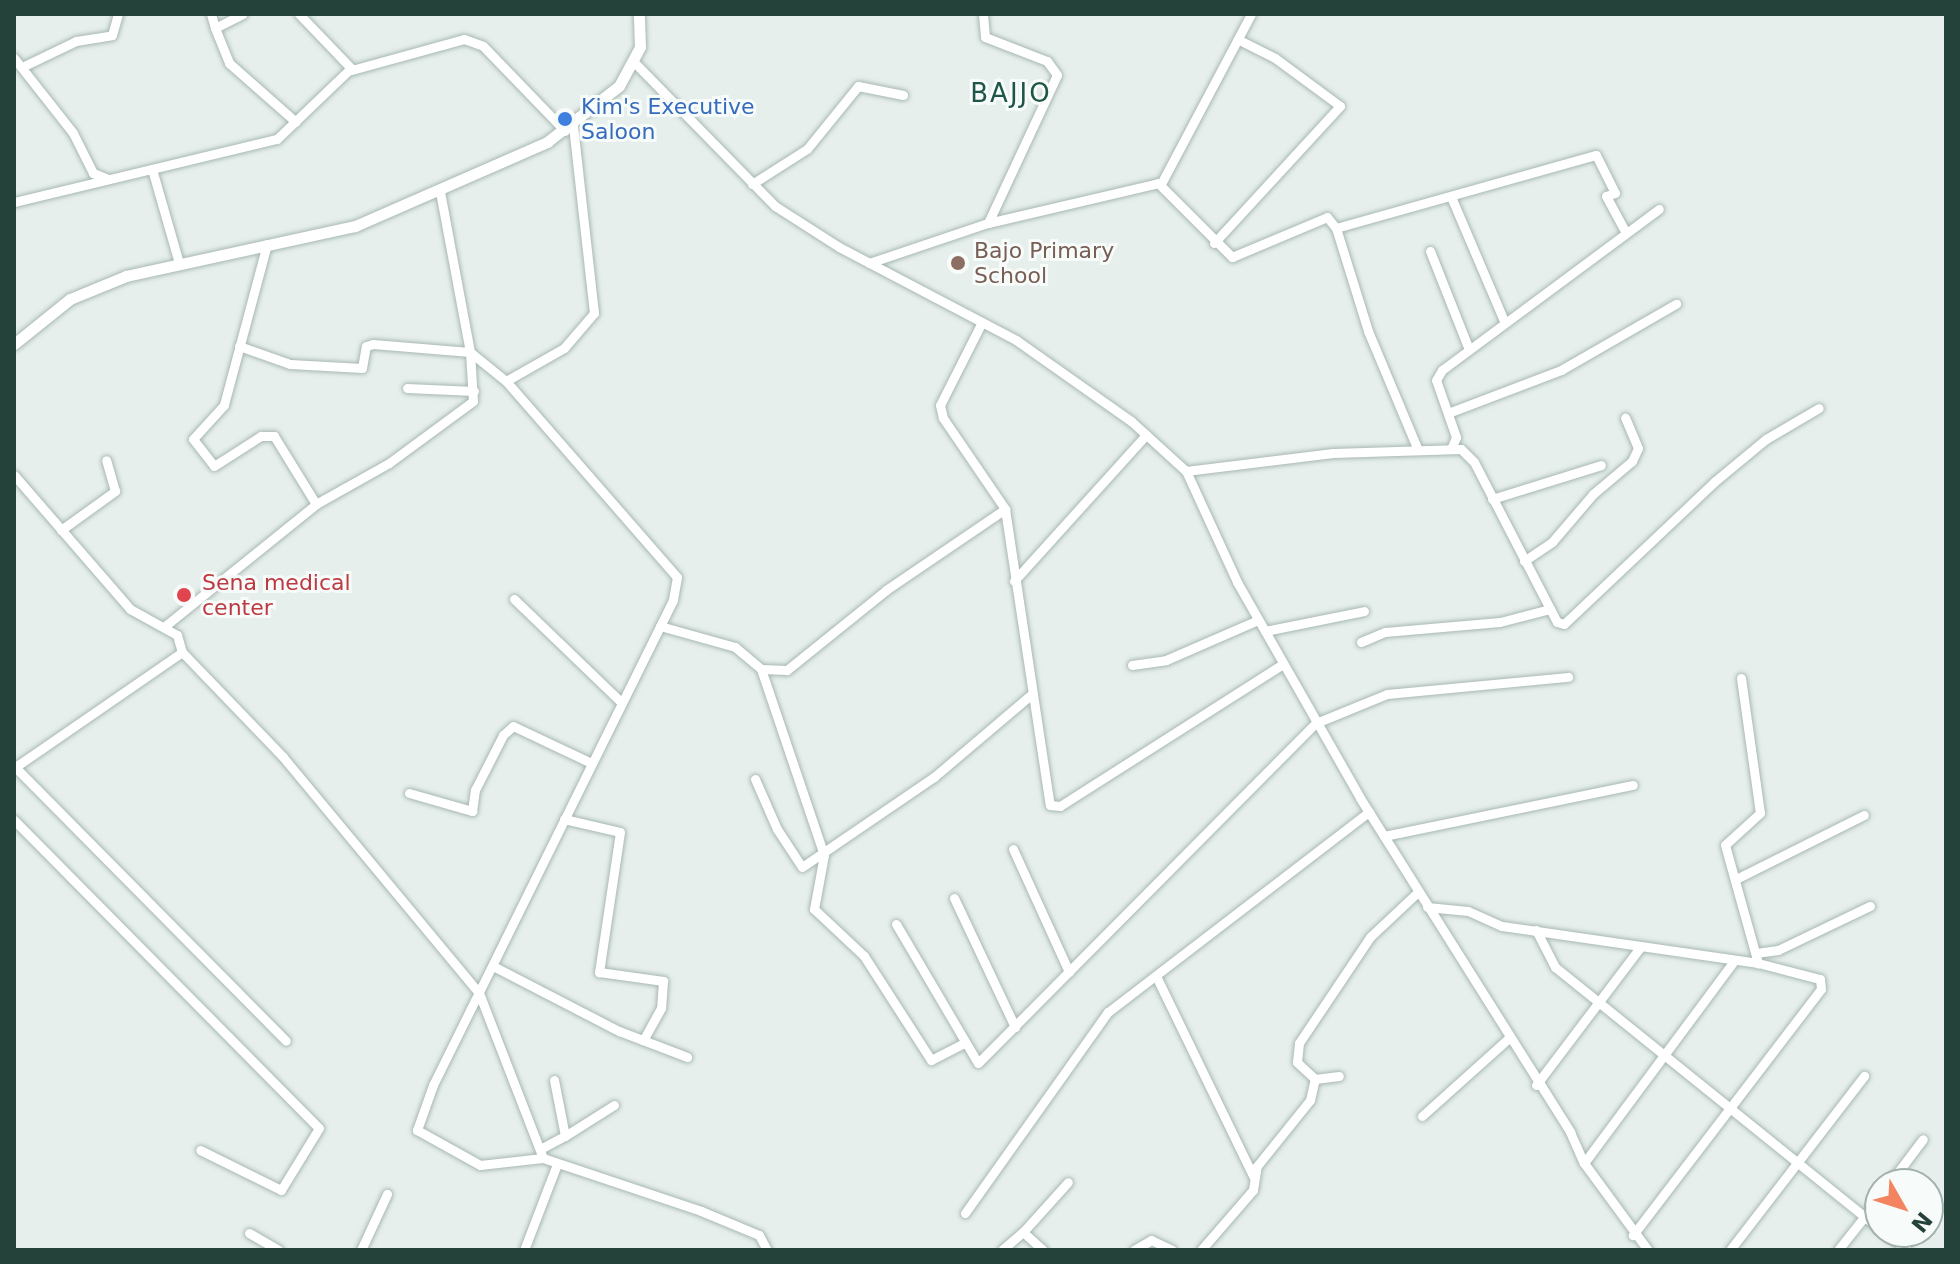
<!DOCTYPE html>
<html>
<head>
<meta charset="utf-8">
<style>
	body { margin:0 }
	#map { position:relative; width:1960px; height:1264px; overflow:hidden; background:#e6efeb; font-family:"DejaVu Sans",sans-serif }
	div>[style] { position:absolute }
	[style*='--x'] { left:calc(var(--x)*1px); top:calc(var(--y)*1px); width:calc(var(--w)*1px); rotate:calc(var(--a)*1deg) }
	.roads { filter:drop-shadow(0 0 2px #a8b8b2) drop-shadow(0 0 2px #a8b8b2) }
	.minor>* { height:9px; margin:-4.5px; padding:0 4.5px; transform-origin:4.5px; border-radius:4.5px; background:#fff }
	.tertiary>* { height:11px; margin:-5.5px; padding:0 5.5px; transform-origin:5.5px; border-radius:5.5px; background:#fff }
	.dots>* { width:22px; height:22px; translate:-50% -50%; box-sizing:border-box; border:4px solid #f7fbf9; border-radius:50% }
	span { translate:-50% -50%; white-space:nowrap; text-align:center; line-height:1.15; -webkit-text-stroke:6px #f7fbf9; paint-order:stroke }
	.shop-label { font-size:22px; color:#366cbe }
	.left { translate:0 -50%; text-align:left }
	.education-label { font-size:22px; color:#785e54 }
	.health-label { font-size:22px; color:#be3a42 }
	.quarter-label { font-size:26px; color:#1f5548; letter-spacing:2px }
	.frame { position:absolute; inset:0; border:16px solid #24423a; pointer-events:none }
	.north { position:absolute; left:1864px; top:1168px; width:80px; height:80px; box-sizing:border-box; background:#f7fbf9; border:2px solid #a3b1ad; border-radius:50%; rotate:129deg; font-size:22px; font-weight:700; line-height:32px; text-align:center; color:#24423a }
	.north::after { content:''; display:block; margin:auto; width:28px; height:36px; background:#f4845f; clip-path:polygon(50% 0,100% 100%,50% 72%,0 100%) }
</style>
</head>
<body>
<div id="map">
	<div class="roads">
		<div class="minor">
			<i style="--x:211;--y:14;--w:15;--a:74"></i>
			<i style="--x:215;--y:28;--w:31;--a:-27"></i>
			<i style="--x:299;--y:14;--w:76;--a:46.1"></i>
			<i style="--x:983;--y:14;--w:23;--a:85"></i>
			<i style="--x:985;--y:37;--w:66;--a:21.2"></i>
			<i style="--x:1047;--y:61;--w:17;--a:54"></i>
			<i style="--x:1057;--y:75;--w:163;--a:115"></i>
			<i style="--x:215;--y:28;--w:38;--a:68"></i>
			<i style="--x:229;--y:63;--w:89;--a:41.4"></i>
			<i style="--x:14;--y:58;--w:95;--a:51.8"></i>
			<i style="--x:73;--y:133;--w:45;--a:63.4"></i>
			<i style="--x:93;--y:173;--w:16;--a:22"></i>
			<i style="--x:635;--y:63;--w:200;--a:45.6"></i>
			<i style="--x:775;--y:206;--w:76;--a:32.6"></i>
			<i style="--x:839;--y:247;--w:200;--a:27.7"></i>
			<i style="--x:1016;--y:340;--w:141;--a:35.2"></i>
			<i style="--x:1131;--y:421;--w:74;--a:42.3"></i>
			<i style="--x:1186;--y:471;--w:122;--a:65.3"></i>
			<i style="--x:1237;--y:582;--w:249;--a:60.3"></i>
			<i style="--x:1360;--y:798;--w:395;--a:57.8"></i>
			<i style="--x:1570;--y:1132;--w:34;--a:66"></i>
			<i style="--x:1584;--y:1163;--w:108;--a:53.7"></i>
			<i style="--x:22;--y:67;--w:60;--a:-25.7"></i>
			<i style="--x:76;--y:41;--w:36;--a:-9"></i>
			<i style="--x:112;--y:35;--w:22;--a:-74"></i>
			<i style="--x:152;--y:169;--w:98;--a:74"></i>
			<i style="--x:752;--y:184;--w:65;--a:-32.5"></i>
			<i style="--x:807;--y:149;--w:81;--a:-51"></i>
			<i style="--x:858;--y:86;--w:46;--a:11.3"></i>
			<i style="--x:1161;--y:184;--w:192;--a:-62.1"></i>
			<i style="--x:1452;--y:199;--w:133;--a:66.9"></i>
			<i style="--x:14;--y:202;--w:270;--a:-13.5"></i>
			<i style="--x:277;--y:139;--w:98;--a:-43.8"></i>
			<i style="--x:348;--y:71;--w:120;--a:-15.4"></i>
			<i style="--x:464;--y:39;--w:20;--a:20"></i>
			<i style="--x:483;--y:46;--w:118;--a:46"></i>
			<i style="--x:1336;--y:228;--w:270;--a:-15.7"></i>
			<i style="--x:1596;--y:155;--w:42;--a:63.4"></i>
			<i style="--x:1615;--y:193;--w:9;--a:162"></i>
			<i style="--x:1606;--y:196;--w:42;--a:61.6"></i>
			<i style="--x:1214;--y:243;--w:186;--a:-47.4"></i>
			<i style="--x:1340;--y:106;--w:81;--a:-143.6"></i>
			<i style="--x:1275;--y:58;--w:40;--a:-153.4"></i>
			<i style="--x:267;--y:244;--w:167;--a:105"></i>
			<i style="--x:224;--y:405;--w:46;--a:132.4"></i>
			<i style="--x:193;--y:439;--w:34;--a:52"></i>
			<i style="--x:214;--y:466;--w:56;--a:-32.6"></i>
			<i style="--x:261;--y:436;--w:13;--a:0"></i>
			<i style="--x:274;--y:436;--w:80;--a:58.3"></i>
			<i style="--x:1430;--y:251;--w:103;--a:68.4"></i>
			<i style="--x:869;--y:263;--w:126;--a:-18.6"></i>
			<i style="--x:988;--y:223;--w:175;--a:-13.2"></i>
			<i style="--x:1158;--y:183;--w:105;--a:45"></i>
			<i style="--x:1232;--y:257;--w:103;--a:-22.8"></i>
			<i style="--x:1327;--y:217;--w:14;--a:51"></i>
			<i style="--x:1336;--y:228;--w:108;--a:72.7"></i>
			<i style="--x:1368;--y:331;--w:129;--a:67.2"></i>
			<i style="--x:982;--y:322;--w:93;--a:116.8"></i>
			<i style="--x:940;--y:405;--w:13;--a:77"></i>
			<i style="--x:943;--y:418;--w:110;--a:55.7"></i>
			<i style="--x:1005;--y:509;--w:299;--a:81.4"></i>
			<i style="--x:1050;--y:805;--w:10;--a:6"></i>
			<i style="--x:1060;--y:806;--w:264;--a:-32.5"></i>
			<i style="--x:239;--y:346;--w:54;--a:19.4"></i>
			<i style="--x:290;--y:364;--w:72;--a:3.2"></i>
			<i style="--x:362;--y:368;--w:22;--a:-80"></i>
			<i style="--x:366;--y:346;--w:7;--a:-16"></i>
			<i style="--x:373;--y:344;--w:97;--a:4.7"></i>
			<i style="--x:470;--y:352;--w:46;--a:38.9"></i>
			<i style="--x:506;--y:381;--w:260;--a:48.9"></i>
			<i style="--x:677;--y:577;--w:23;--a:100"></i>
			<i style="--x:673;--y:600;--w:541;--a:116.33"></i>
			<i style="--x:433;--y:1085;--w:48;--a:109.6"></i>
			<i style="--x:417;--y:1130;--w:72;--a:29.1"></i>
			<i style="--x:480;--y:1165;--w:63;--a:-6.3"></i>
			<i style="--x:543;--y:1158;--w:167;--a:18.5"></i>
			<i style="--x:701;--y:1211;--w:63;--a:22.5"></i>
			<i style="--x:759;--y:1235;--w:17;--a:62"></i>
			<i style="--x:506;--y:381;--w:67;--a:-29.6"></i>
			<i style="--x:564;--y:348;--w:46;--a:-49.4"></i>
			<i style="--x:594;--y:313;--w:189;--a:-96.4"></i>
			<i style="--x:407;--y:388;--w:67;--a:2.6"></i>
			<i style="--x:1448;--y:413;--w:121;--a:-20.8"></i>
			<i style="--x:1561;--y:370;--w:133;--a:-29.9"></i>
			<i style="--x:1451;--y:449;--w:13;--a:-67"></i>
			<i style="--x:1456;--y:437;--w:60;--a:-109.3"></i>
			<i style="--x:1436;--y:380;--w:12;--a:-59"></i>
			<i style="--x:1442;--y:370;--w:270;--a:-36.6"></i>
			<i style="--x:1186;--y:471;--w:148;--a:-7"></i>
			<i style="--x:1333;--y:453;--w:128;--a:-1.8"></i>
			<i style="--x:1461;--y:449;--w:18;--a:45"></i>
			<i style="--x:1474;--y:462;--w:180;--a:62.6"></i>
			<i style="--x:1557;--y:622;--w:7;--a:16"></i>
			<i style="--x:1564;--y:624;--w:207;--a:-43.4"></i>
			<i style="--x:1714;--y:482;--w:67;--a:-39.6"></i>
			<i style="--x:1766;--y:439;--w:61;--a:-30.3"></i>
			<i style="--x:14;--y:475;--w:177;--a:49.1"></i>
			<i style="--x:130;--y:609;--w:54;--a:29"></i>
			<i style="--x:177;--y:635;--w:18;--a:74"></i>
			<i style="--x:182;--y:652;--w:146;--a:46.1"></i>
			<i style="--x:283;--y:757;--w:307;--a:50.3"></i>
			<i style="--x:479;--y:993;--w:177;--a:68.8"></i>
			<i style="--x:1492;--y:499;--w:114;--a:-17.3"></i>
			<i style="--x:61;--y:530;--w:67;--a:-35.8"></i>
			<i style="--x:115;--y:491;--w:32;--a:-106"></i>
			<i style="--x:1524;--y:561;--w:34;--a:-34"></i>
			<i style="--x:1552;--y:542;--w:63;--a:-49.5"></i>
			<i style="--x:1593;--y:494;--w:51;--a:-40.2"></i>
			<i style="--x:1632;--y:461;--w:14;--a:-65"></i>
			<i style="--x:1638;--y:448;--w:33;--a:-113"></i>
			<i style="--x:1014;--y:581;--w:197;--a:-47.9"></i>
			<i style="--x:514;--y:599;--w:147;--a:43.9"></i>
			<i style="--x:165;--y:626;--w:194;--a:-38.9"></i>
			<i style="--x:316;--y:504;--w:84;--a:-29.3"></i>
			<i style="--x:389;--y:463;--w:104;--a:-36.4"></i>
			<i style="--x:473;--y:401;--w:49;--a:-93.5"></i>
			<i style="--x:470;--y:352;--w:163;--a:-100.6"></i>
			<i style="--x:660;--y:626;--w:78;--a:15.6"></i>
			<i style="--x:735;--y:647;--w:34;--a:40"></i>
			<i style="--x:761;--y:669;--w:196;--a:71.3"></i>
			<i style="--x:824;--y:855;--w:55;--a:100.5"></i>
			<i style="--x:814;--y:909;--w:69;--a:43.2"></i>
			<i style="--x:864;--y:956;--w:124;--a:57.2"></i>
			<i style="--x:931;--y:1060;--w:35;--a:-27"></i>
			<i style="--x:1265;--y:631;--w:101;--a:-11.4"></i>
			<i style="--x:1361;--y:642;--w:26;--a:-23"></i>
			<i style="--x:1385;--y:632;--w:115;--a:-5"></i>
			<i style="--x:1500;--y:622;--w:52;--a:-14.6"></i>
			<i style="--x:1132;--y:665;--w:34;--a:-8"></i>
			<i style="--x:1166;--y:660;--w:100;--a:-23.5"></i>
			<i style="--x:761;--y:669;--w:26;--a:2"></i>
			<i style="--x:787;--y:670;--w:127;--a:-38.9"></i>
			<i style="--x:886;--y:590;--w:144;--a:-34.2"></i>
			<i style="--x:1741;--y:678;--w:136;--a:82"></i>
			<i style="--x:1760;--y:813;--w:47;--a:137.6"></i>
			<i style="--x:1725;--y:845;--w:123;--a:74.4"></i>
			<i style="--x:15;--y:767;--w:385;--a:45.3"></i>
			<i style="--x:14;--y:768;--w:204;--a:-34.6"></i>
			<i style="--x:755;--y:779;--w:55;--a:66.3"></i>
			<i style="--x:777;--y:829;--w:45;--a:56.7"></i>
			<i style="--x:802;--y:867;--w:160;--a:-34.3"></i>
			<i style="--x:934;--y:777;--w:128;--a:-40.3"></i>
			<i style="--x:409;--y:793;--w:66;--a:15.9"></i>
			<i style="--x:472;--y:811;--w:21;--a:-82"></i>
			<i style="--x:475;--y:790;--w:62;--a:-63"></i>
			<i style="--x:503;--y:735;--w:13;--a:-42"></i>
			<i style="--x:513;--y:726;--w:84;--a:25.3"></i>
			<i style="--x:564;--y:819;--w:57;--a:13.1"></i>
			<i style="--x:620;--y:832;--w:142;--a:98.5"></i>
			<i style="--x:599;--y:972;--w:65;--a:8"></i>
			<i style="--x:663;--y:981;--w:27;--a:94"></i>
			<i style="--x:661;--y:1008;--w:37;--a:119"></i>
			<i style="--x:14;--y:820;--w:433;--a:45.3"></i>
			<i style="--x:319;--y:1128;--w:73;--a:121.5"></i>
			<i style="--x:281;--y:1190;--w:90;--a:-153.7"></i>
			<i style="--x:1384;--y:836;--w:254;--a:-11.6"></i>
			<i style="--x:1013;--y:849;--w:135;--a:65.5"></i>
			<i style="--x:1736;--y:879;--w:143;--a:-26.6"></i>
			<i style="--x:954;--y:898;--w:143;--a:64.7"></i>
			<i style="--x:1427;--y:907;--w:41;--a:5.6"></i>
			<i style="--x:1468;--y:911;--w:37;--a:24"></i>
			<i style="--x:1502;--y:926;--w:259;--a:8.2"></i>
			<i style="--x:1758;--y:963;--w:64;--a:14.5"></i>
			<i style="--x:1820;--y:979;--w:10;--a:84"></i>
			<i style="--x:1821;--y:989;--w:310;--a:127.4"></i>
			<i style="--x:896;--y:924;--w:161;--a:59.5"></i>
			<i style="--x:978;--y:1063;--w:479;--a:-45.2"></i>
			<i style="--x:1316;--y:723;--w:77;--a:-22.2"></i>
			<i style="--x:1387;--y:694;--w:182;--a:-5.4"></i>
			<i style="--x:1536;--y:930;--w:42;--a:62.8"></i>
			<i style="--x:1555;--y:967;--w:417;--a:38.9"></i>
			<i style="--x:1756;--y:953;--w:22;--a:-8"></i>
			<i style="--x:1778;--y:950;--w:102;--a:-25.6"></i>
			<i style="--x:493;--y:966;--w:142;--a:27.3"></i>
			<i style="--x:619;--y:1031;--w:73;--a:20.9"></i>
			<i style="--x:1156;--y:976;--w:225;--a:64.1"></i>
			<i style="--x:1315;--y:1079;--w:25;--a:-137"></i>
			<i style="--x:1297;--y:1062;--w:19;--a:-84"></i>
			<i style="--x:1299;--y:1043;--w:128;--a:-56.2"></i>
			<i style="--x:1370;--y:937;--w:66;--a:-43.2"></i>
			<i style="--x:1536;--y:1085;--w:174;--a:-52.9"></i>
			<i style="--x:1422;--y:1116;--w:118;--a:-41.9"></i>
			<i style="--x:565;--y:1136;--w:58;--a:-32.3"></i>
			<i style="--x:542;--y:1148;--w:26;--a:-28"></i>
			<i style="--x:565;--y:1136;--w:57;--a:-101.1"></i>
			<i style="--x:1584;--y:1163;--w:252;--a:-53.4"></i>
			<i style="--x:1889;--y:1184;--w:56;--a:-52.9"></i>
			<i style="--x:965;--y:1213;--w:247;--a:-54.6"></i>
			<i style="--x:1108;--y:1012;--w:329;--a:-37.5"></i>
			<i style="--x:1023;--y:1232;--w:67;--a:-48"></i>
			<i style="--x:1884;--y:1232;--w:29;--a:38"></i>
			<i style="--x:249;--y:1233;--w:34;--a:30"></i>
			<i style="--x:361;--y:1250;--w:62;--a:-65.1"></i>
			<i style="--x:524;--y:1250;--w:92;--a:-69"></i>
			<i style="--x:1002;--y:1250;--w:28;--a:-41"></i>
			<i style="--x:1023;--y:1232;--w:27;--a:42"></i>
			<i style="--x:1134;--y:1250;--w:20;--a:-30"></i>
			<i style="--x:1151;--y:1240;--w:23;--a:25"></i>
			<i style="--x:1201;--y:1250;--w:79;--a:-49.1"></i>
			<i style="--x:1253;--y:1190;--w:24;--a:-81"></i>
			<i style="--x:1257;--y:1166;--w:85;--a:-51.2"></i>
			<i style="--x:1310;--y:1100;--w:22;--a:-77"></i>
			<i style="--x:1315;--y:1079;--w:24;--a:-7"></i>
			<i style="--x:1730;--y:1250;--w:220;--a:-52.4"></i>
			<i style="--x:1838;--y:1250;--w:68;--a:-51.6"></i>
		</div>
		<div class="tertiary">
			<i style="--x:14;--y:344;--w:72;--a:-38.8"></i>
			<i style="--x:70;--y:299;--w:61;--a:-22.3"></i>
			<i style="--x:126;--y:276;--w:234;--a:-12.3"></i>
			<i style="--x:355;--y:226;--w:210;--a:-23.6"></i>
			<i style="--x:547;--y:142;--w:91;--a:-37.9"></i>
			<i style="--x:619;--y:86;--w:44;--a:-61.7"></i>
			<i style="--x:640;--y:47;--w:33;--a:-92"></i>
		</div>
	</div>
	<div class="dots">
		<i style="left:565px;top:119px;background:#3f7fe0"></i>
		<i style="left:958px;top:263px;background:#8d6e63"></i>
		<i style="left:184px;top:595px;background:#e0444e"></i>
	</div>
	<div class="shop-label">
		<span class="left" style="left:581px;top:119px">Kim's Executive<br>Saloon</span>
	</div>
	<div class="education-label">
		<span class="left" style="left:974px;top:263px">Bajo Primary<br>School</span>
	</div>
	<div class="health-label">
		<span class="left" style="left:202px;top:595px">Sena medical<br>center</span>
	</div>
	<div class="quarter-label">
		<span style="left:1011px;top:94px">BAJJO</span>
	</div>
	<div class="frame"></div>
	<div class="north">N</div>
</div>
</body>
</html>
